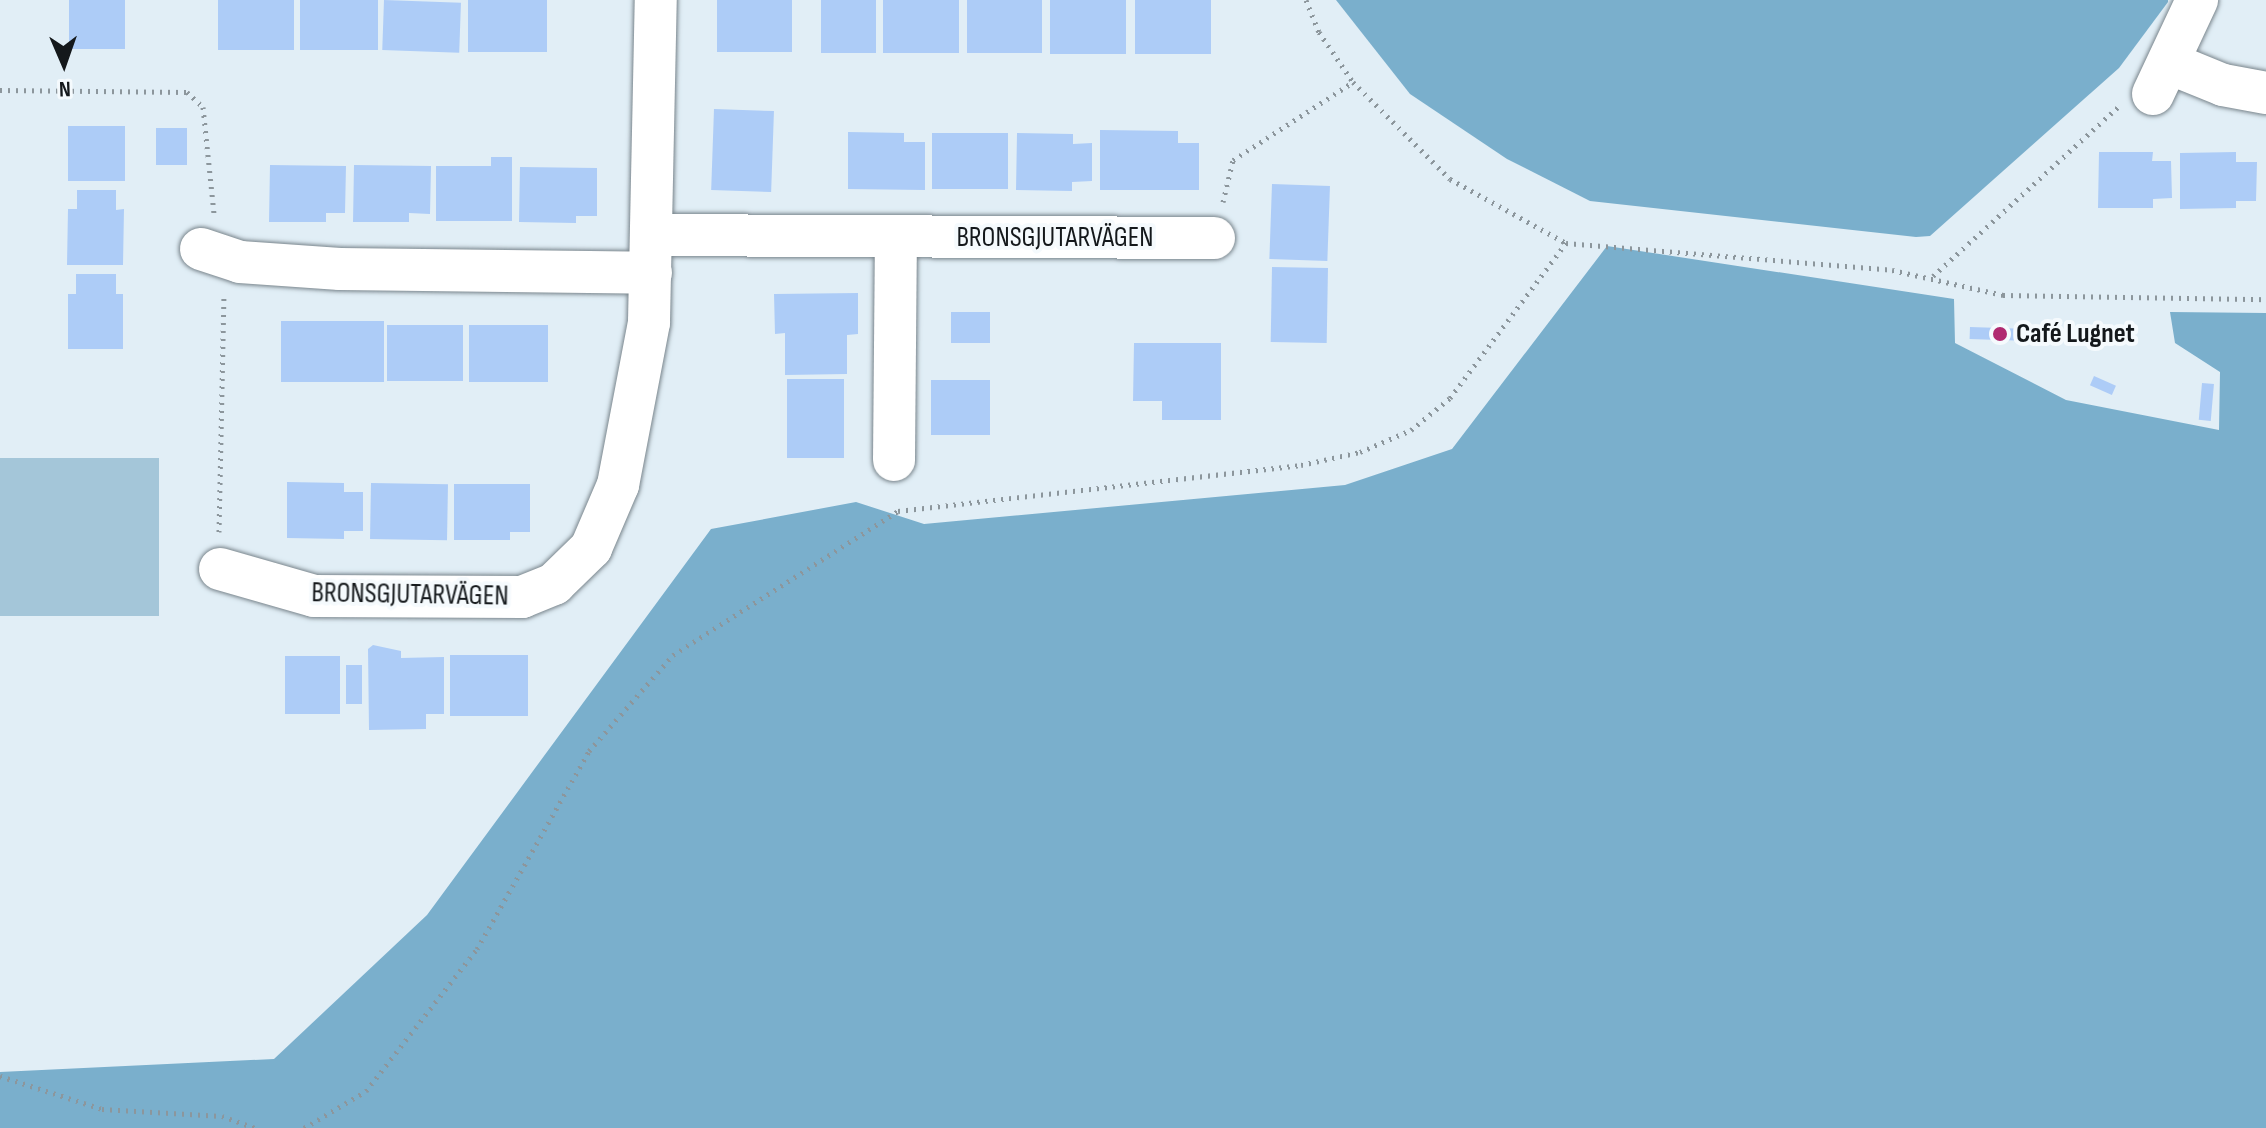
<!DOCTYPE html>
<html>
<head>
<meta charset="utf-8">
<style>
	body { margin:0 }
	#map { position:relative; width:2266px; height:1128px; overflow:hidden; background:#e1eef6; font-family:"Sofia Sans Condensed",sans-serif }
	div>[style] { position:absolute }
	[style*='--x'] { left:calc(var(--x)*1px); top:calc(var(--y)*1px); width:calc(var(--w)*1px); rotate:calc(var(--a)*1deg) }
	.green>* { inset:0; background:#a4c6d9; transform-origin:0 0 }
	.forest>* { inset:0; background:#7aafcc }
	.building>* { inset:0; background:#adccf7; transform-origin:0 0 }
	.path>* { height:5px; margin-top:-2.5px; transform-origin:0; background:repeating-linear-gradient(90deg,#8c969c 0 2px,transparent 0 8px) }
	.roads { filter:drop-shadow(0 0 2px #79858c) drop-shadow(0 0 2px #79858c) }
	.street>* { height:42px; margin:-21px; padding:0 21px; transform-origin:21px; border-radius:21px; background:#fff }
	.dots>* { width:22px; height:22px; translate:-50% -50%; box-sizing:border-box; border:4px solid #f5fafd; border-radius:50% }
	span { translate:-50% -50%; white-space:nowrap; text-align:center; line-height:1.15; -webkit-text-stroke:8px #f5fafd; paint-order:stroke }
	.street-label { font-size:28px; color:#14181b }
	.poi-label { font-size:28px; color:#14181b; font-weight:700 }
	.left { translate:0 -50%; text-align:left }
	.north { position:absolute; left:24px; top:24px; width:80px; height:80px; -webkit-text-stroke:6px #f5fafd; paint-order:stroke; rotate:178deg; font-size:22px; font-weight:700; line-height:32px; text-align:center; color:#14181b }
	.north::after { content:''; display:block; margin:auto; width:28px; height:36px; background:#14181b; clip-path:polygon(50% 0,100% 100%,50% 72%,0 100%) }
</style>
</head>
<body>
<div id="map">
	<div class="green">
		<i style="left:0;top:458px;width:159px;height:158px"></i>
	</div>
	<div class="forest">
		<i style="clip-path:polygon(1336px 0,2168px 0,2168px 2px,2119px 68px,1930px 236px,1916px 237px,1590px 201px,1507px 159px,1410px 94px)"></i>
		<i style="clip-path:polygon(1607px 246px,1954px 299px,1955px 343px,2066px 400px,2219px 430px,2220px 372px,2175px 343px,2170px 312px,2266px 313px,2266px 1128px,0 1128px,0 1072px,274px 1059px,427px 915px,711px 529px,856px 502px,924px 524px,1345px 485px,1452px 449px)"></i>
	</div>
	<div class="building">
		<i style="left:69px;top:0;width:56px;height:49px"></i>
		<i style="left:218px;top:0;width:76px;height:50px"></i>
		<i style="left:300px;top:0;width:78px;height:50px"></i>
		<i style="left:384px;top:0;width:77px;height:50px;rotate:2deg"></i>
		<i style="left:468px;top:0;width:79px;height:52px"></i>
		<i style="left:717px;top:0;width:75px;height:52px"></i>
		<i style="left:821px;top:0;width:55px;height:53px"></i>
		<i style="left:883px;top:0;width:76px;height:53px"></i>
		<i style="left:967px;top:0;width:75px;height:53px"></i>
		<i style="left:1050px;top:0;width:76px;height:54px"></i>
		<i style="left:1135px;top:0;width:76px;height:54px"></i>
		<i style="left:714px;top:109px;width:60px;height:81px;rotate:2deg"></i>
		<i style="left:68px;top:126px;width:57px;height:55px"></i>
		<i style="left:156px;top:128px;width:31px;height:37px"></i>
		<i style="clip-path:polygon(1100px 130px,1178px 131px,1178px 143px,1199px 143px,1199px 190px,1100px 190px)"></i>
		<i style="clip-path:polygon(848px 132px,904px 133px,904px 142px,925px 142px,925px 190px,848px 189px)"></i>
		<i style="left:932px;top:133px;width:76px;height:56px"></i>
		<i style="clip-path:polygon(1017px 133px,1073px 134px,1073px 144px,1092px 143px,1092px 181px,1072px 182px,1072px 191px,1016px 190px)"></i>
		<i style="clip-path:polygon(2099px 152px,2153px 152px,2152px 161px,2171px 161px,2172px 198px,2153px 199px,2153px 208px,2098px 208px)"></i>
		<i style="clip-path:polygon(2236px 152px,2236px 162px,2257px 162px,2256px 201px,2236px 201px,2236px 208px,2180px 209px,2180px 153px)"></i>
		<i style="clip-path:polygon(491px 157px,512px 157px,512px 221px,436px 221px,436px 166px,491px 166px)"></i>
		<i style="clip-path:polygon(270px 165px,346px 166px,345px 213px,326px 213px,326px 222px,269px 222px)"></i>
		<i style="clip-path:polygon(354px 165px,431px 166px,430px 214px,409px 213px,409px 222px,353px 222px)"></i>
		<i style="clip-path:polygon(520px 167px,597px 168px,597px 216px,576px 216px,576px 223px,519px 222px)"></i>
		<i style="left:1272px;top:184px;width:58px;height:75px;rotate:2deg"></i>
		<i style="clip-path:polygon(77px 190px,116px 190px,116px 210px,124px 209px,123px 265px,67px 265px,68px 209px,77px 209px)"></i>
		<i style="left:1272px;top:267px;width:56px;height:75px;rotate:1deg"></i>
		<i style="clip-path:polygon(76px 274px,116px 274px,116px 294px,123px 294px,123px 349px,68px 349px,68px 294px,76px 294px)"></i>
		<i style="clip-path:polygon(858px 293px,858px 334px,847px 335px,847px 374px,785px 375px,785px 333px,775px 334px,774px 294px)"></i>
		<i style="left:951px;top:312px;width:39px;height:31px"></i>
		<i style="left:384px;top:321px;width:61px;height:103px;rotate:90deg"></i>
		<i style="left:387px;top:325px;width:76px;height:56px"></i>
		<i style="left:469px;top:325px;width:79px;height:57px"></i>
		<i style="left:1970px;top:327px;width:60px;height:12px;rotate:2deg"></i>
		<i style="clip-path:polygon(1134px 343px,1221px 343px,1221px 420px,1162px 420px,1162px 401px,1133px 401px)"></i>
		<i style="left:2094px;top:376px;width:24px;height:10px;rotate:24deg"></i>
		<i style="left:787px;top:379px;width:57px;height:79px"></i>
		<i style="left:931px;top:380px;width:59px;height:55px"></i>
		<i style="left:2202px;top:383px;width:12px;height:37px;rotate:5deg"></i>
		<i style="clip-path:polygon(287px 482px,344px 483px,344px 492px,363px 492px,363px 531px,344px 531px,344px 539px,287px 538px)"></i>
		<i style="left:371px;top:483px;width:77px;height:56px;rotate:1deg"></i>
		<i style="clip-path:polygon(454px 484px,530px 484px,530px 532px,510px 532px,510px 540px,454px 540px)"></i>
		<i style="clip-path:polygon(373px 645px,401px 651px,401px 658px,444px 657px,444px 714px,426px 714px,426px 729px,369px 730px,368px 649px)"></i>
		<i style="left:450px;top:655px;width:78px;height:61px"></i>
		<i style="left:285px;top:656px;width:55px;height:58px"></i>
		<i style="left:346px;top:665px;width:16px;height:39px"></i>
	</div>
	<div class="path">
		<i style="--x:1306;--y:0;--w:35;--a:68"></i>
		<i style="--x:1319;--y:32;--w:60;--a:55.8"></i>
		<i style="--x:1353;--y:82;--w:137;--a:45"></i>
		<i style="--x:1450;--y:179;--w:132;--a:28.9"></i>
		<i style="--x:1566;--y:243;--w:327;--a:4.7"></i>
		<i style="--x:1892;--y:270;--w:114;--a:12.7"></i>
		<i style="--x:2003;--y:295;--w:263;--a:0.9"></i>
		<i style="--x:0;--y:90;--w:187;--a:0.6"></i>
		<i style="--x:187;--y:92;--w:22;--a:43"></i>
		<i style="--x:203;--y:107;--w:107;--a:84.1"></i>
		<i style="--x:1223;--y:202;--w:43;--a:-76.6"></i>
		<i style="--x:1233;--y:160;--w:143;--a:-33"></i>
		<i style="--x:1933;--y:276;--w:253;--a:-42.4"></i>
		<i style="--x:219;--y:532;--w:238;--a:-88.8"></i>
		<i style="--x:0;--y:1076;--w:107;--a:17.9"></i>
		<i style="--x:102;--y:1109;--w:120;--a:3.3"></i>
		<i style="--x:222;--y:1116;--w:35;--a:20"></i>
		<i style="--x:304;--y:1128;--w:72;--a:-30.8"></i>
		<i style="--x:366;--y:1091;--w:180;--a:-52"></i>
		<i style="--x:477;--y:949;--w:227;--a:-60.5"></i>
		<i style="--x:589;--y:751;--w:128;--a:-48.8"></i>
		<i style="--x:673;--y:655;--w:267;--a:-32.6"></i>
		<i style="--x:898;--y:511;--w:406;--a:-6.5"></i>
		<i style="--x:1301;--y:465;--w:60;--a:-12.4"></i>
		<i style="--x:1360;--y:452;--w:56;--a:-23.3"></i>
		<i style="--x:1411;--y:430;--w:50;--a:-39.4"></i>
		<i style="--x:1450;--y:398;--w:194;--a:-53.2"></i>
	</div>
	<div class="roads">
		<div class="street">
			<i style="--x:2169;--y:63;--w:58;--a:22.2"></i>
			<i style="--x:2223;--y:85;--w:44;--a:10.5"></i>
			<i style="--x:2153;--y:94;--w:104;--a:-64.9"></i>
			<i style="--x:653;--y:235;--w:561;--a:0.31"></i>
			<i style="--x:201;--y:249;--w:41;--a:18.4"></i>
			<i style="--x:240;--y:262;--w:100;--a:4"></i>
			<i style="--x:340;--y:269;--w:311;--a:0.7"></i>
			<i style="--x:894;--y:460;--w:222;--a:-89.5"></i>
			<i style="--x:220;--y:569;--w:98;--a:16"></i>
			<i style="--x:314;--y:596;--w:208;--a:0.3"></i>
			<i style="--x:522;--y:597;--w:35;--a:-22"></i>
			<i style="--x:554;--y:584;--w:52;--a:-44.2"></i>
			<i style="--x:591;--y:548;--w:69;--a:-66.8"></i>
			<i style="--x:618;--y:485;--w:166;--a:-79.2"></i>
			<i style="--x:649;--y:322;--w:322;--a:-88.8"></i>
		</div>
	</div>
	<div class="dots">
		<i style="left:2000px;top:334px;background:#b02a70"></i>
	</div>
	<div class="street-label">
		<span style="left:1055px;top:238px">BRONSGJUTARVÄGEN</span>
		<span style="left:410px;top:595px;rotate:1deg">BRONSGJUTARVÄGEN</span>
	</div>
	<div class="poi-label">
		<span class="left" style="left:2016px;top:334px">Café Lugnet</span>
	</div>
	<div class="north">N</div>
</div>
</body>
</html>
